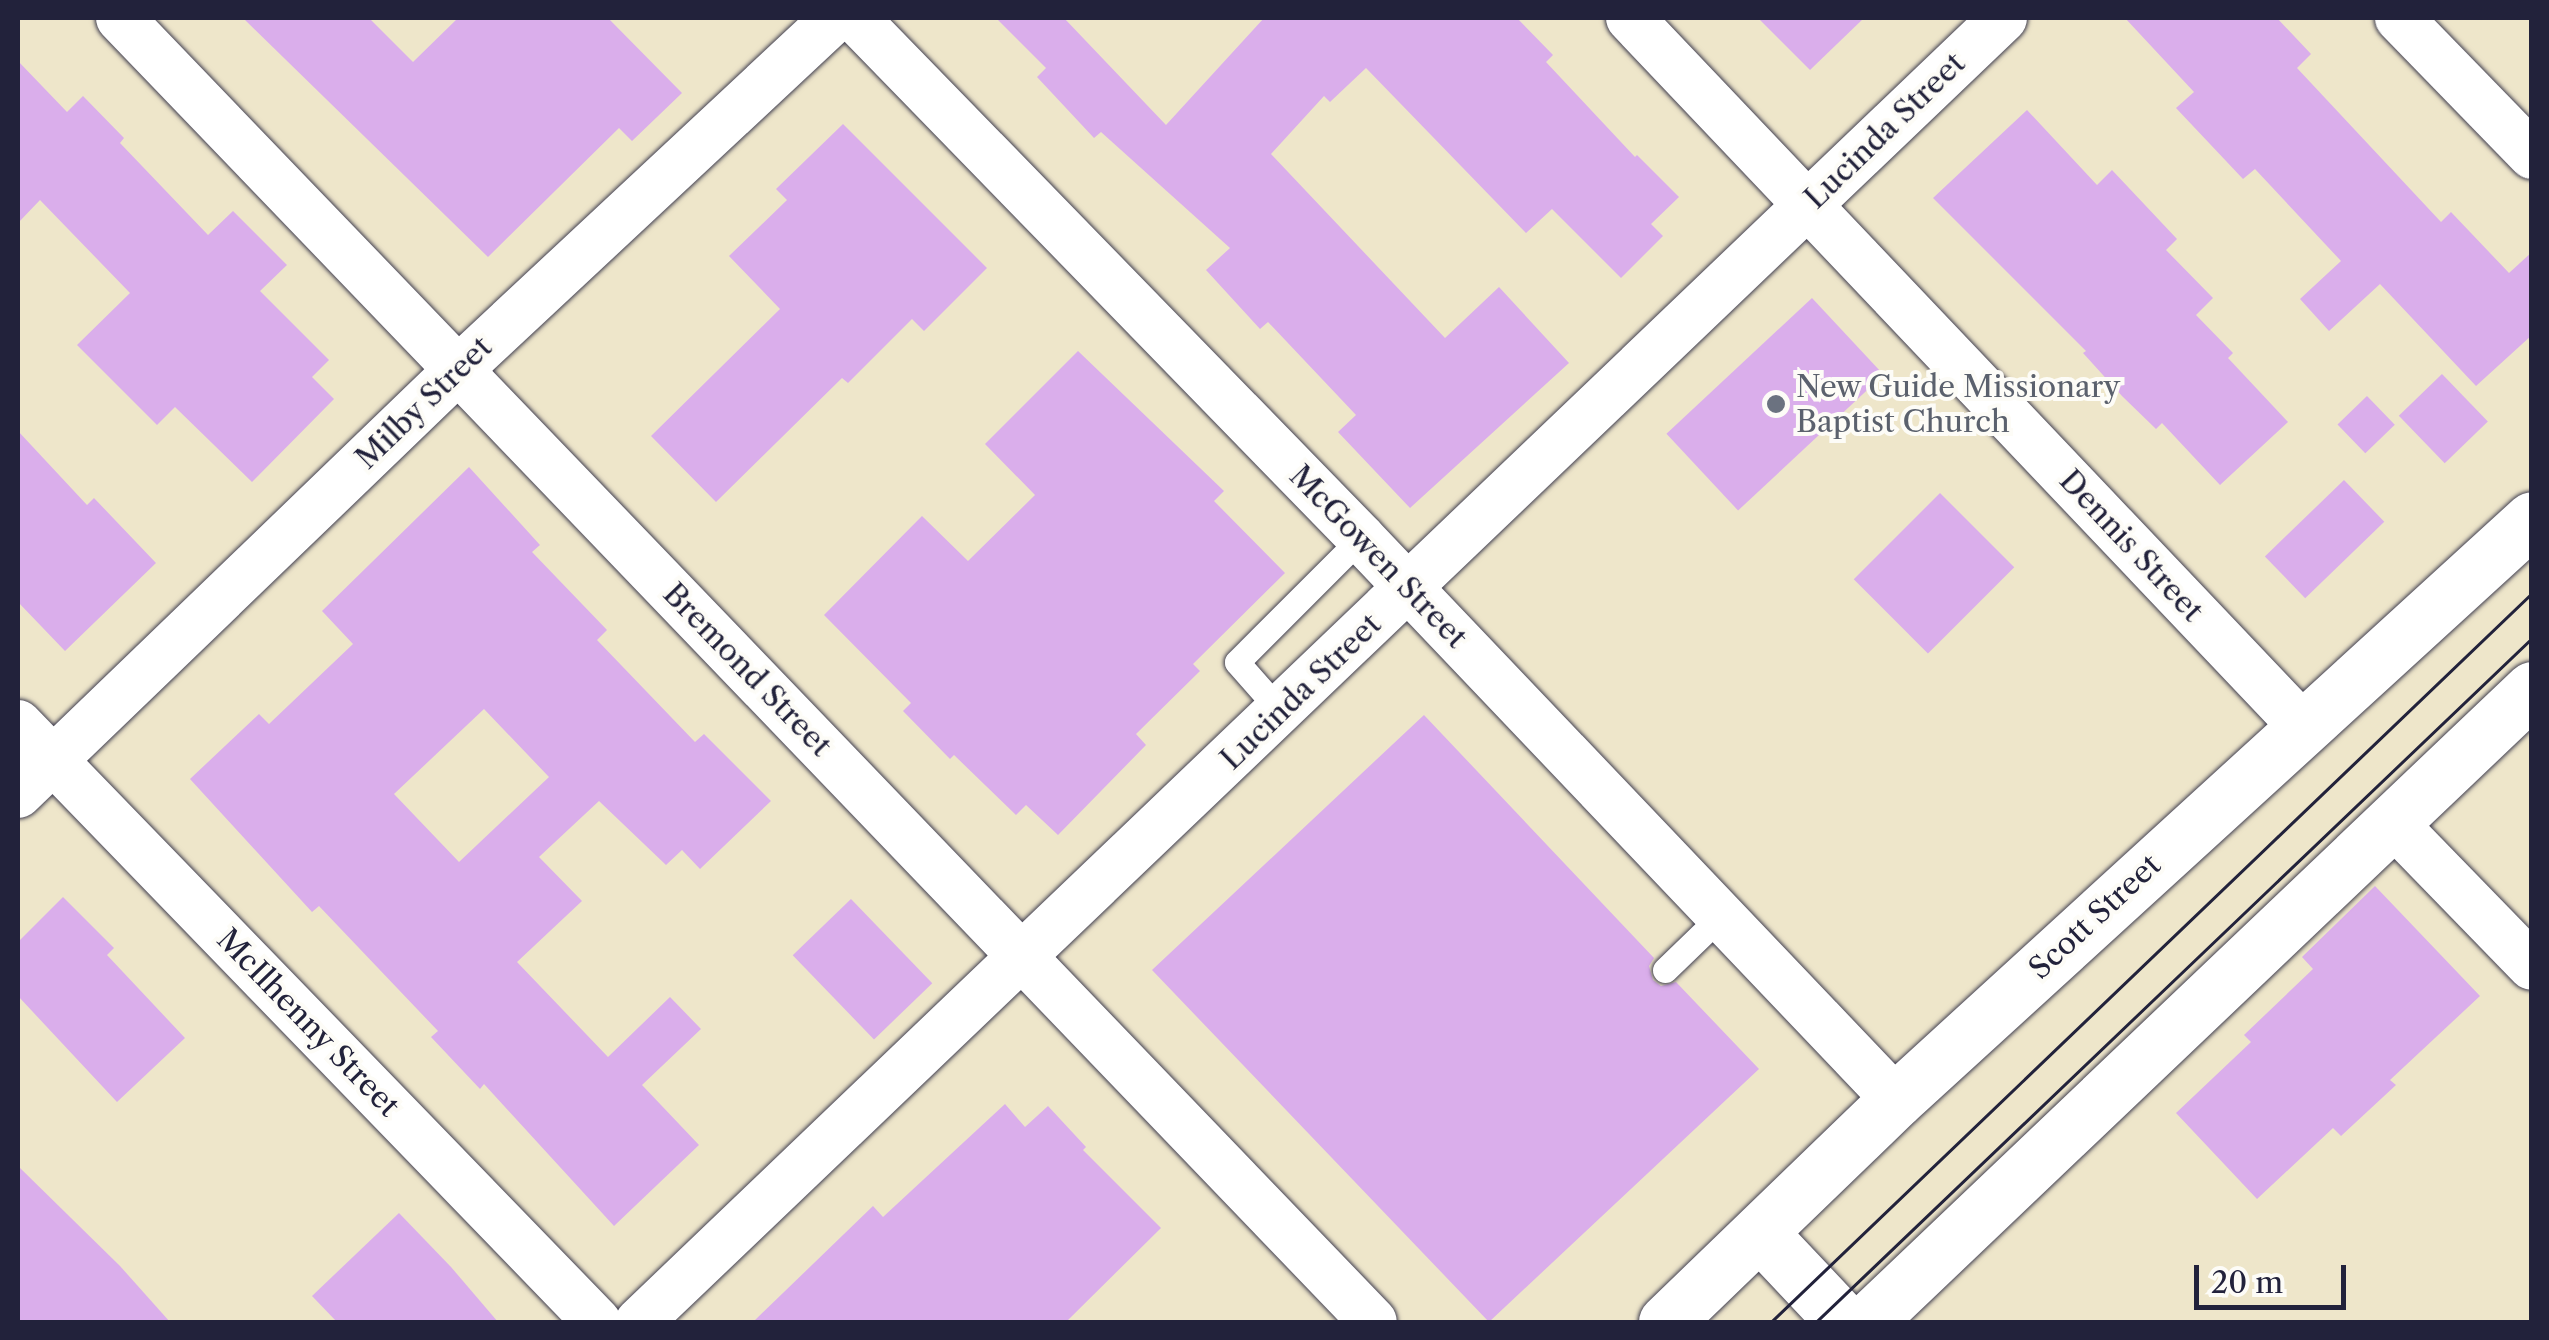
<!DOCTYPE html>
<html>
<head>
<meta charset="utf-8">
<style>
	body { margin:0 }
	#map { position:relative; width:2549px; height:1340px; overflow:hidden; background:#eee6ca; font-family:"Libre Caslon Text",serif }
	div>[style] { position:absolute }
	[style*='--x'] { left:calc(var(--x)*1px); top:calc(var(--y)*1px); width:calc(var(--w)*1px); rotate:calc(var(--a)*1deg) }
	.building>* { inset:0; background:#daaeeb; transform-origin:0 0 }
	.roads { filter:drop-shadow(0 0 2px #413f50) drop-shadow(0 0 2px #413f50) }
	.lane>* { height:25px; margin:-12.5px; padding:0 12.5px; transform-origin:12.5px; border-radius:12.5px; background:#fff }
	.street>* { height:48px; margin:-24px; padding:0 24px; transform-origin:24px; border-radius:24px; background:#fff }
	.secondary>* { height:55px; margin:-27.5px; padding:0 27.5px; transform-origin:27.5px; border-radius:27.5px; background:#fff }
	.tram>* { height:2.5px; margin:-1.25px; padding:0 1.25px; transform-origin:1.25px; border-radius:1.25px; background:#22223b }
	.dots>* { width:28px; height:28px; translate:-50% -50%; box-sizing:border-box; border:5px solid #fdfcf7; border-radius:50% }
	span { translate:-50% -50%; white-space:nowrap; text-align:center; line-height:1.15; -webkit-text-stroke:8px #fdfcf7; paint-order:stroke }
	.street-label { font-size:30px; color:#22223b }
	.worship-label { font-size:30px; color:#5b616d }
	.left { translate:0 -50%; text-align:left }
	.frame { position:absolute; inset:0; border:20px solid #22223b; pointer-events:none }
	.scale { position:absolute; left:2194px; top:1265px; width:152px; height:45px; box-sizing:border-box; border:5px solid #22223b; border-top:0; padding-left:12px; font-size:30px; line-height:35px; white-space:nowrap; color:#22223b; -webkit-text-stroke:8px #fdfcf7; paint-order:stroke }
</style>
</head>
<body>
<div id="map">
	<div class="building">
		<i style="clip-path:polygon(243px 18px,369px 18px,413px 62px,458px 18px,608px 18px,682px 93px,632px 141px,619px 128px,488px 257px)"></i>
		<i style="clip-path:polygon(996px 18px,1064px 18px,1166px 125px,1264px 18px,1517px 18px,1553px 55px,1546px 62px,1635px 157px,1637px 155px,1679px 197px,1651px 224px,1663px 236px,1621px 278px,1552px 209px,1526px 233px,1366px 68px,1330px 102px,1324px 96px,1271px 154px,1445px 338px,1499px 287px,1569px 363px,1410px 508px,1338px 432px,1356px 415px,1268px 322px,1260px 329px,1206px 270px,1230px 248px,1101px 132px,1094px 138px,1037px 77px,1046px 68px)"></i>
		<i style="clip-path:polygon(1758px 18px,1864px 18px,1810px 70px)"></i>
		<i style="clip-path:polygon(2125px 18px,2277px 18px,2311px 54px,2297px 68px,2441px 222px,2451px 212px,2509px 273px,2532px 252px,2532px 335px,2476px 386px,2380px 284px,2329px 331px,2300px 299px,2341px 261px,2255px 169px,2243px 179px,2176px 108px,2194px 92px)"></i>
		<i style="clip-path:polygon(18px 61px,67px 112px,83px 96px,124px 138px,120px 143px,208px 235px,233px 211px,287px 265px,260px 291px,329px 360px,312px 377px,334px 399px,252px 482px,175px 407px,157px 425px,77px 345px,130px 293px,40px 200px,18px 223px)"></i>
		<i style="clip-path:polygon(2027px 110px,2097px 185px,2112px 170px,2177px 239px,2166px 250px,2213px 298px,2196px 315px,2233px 353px,2228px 358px,2288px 422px,2220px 485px,2162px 423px,2156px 429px,2122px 396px,2083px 353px,2086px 351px,1933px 198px)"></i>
		<i style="clip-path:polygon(843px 124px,987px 268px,924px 331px,912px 319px,848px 383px,842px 378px,716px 502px,651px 436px,780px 309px,729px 256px,787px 200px,776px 189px)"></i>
		<i style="left:1812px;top:298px;width:105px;height:199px;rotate:47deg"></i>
		<i style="clip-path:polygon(1078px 351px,1224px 491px,1214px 501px,1285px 573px,1193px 664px,1200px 671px,1136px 734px,1146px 745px,1058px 835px,1026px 805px,1016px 815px,954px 755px,950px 759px,903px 711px,911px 703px,824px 615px,922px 516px,968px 561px,1035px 495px,985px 444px)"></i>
		<i style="left:2442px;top:374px;width:66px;height:60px;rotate:46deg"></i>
		<i style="left:2367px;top:396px;width:40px;height:41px;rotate:46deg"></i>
		<i style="clip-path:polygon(18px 431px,87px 505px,94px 498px,156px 563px,65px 651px,18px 602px)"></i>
		<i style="clip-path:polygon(evenodd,469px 467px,540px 545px,532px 552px,607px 630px,597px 640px,695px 742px,704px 734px,771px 801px,700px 869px,682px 850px,666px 865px,599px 801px,539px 857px,582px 901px,517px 962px,608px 1057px,670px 997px,701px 1029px,642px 1085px,699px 1145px,614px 1226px,484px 1084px,480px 1089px,431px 1037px,438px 1031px,319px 906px,312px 912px,190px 779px,259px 714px,269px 724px,353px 644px,322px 611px,469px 467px,484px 709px,549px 777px,459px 862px,394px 794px,484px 709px)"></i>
		<i style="left:2344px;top:480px;width:58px;height:110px;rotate:46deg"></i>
		<i style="left:1940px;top:493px;width:105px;height:122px;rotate:45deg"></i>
		<i style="clip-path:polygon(1424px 715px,1654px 958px,1649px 966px,1653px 980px,1661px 986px,1676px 982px,1759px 1069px,1489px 1322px,1152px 970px)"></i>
		<i style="clip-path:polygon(2375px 886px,2480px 996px,2390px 1080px,2396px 1085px,2341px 1136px,2333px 1128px,2257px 1199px,2176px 1113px,2251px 1042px,2244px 1035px,2313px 969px,2302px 957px)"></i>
		<i style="clip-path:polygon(63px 897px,114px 948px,107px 955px,185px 1038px,117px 1102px,18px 996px,18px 942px)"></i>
		<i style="left:851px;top:899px;width:117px;height:81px;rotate:46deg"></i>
		<i style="clip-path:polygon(1005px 1104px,1025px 1127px,1048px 1106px,1086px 1147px,1083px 1150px,1161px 1228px,1066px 1322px,753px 1322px,873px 1206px,883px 1217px)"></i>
		<i style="clip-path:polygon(18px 1166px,120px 1266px,170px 1322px,18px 1322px)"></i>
		<i style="clip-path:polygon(399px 1213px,451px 1267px,498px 1322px,337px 1322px,312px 1296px)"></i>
	</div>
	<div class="roads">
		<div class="lane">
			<i style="--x:1280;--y:711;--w:65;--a:-131.3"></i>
			<i style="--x:1237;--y:662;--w:175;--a:-45"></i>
			<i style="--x:1665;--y:970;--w:78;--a:-44"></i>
		</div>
		<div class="street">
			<i style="--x:120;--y:18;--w:1808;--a:46.14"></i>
			<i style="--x:855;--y:18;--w:726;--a:45.78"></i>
			<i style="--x:1361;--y:538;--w:776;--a:46.41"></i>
			<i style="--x:1630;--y:18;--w:976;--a:46.49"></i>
			<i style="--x:2399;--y:18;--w:191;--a:45.8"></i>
			<i style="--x:18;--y:724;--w:832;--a:45.92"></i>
			<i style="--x:18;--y:794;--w:612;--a:-43.94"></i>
			<i style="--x:459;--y:369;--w:514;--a:-43.03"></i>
			<i style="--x:2393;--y:823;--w:199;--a:45.8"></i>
			<i style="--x:639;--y:1322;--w:1887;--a:-43.71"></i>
		</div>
		<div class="secondary">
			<i style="--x:1761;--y:1234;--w:121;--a:46.7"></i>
			<i style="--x:1666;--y:1322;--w:320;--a:-44"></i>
			<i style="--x:1896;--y:1100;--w:861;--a:-42.41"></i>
			<i style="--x:1867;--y:1322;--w:918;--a:-43.59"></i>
		</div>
	</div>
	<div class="tram">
		<i style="--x:1771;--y:1322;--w:1054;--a:-43.77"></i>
		<i style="--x:1816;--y:1322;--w:990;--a:-43.69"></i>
	</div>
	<div class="dots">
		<i style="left:1776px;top:404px;background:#6b7280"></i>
	</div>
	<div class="street-label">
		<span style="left:1885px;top:131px;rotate:-44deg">Lucinda Street</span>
		<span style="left:424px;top:403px;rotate:-44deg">Milby Street</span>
		<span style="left:2131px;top:546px;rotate:47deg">Dennis Street</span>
		<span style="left:1378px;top:557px;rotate:46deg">McGowen Street</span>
		<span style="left:747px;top:670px;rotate:46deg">Bremond Street</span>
		<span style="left:1301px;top:692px;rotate:-44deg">Lucinda Street</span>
		<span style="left:2095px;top:917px;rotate:-43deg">Scott Street</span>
		<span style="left:308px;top:1023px;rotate:46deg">McIlhenny Street</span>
	</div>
	<div class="worship-label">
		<span class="left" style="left:1796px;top:404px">New Guide Missionary<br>Baptist Church</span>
	</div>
	<div class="frame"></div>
	<div class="scale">20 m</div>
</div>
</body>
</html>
